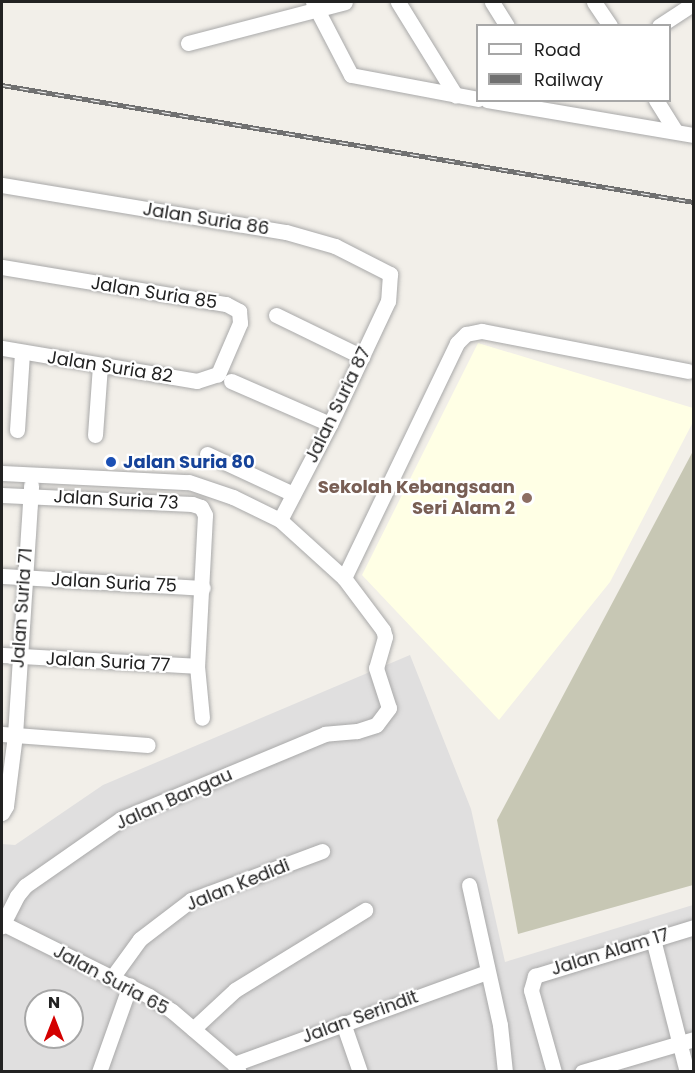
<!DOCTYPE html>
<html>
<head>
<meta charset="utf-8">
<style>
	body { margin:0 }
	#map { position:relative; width:695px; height:1073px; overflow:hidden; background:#f2efe9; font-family:Poppins,sans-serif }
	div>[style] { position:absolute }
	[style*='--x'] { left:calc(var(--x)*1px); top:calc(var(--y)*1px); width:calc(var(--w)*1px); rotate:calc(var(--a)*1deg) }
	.residential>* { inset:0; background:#e0dfdf }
	.education>* { inset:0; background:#ffffe5 }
	.construction>* { inset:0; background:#c7c7b4 }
	.roads { filter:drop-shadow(0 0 2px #a9a9a9) drop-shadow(0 0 2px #a9a9a9) }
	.minor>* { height:15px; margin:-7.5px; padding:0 7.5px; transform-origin:7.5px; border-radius:7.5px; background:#fff }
	.rail>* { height:5px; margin-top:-2.5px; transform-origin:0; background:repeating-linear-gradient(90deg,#fff 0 9px,#707070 0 18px); box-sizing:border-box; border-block:2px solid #707070 }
	.dots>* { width:16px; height:16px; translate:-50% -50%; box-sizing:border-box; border:3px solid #fff; border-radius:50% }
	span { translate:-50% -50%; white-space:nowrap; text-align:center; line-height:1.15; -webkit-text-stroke:4.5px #fff; paint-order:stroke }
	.street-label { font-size:18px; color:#222 }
	.transit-label { font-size:18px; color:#164399; font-weight:700 }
	.left { translate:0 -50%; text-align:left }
	.education-label { font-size:18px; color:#785e54; font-weight:700 }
	.right { translate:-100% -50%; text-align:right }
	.frame { position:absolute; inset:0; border:3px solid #222; pointer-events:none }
	.legend { position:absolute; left:476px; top:24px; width:195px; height:78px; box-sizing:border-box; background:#fff; border:2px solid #a7a7a7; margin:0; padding:8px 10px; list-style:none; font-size:18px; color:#222 }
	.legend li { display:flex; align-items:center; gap:12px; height:30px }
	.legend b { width:30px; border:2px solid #a7a7a7 }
	.north { position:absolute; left:24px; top:989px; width:60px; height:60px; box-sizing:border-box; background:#fff; border:2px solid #a7a7a7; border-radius:50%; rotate:0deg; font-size:16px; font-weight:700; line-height:24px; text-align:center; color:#222 }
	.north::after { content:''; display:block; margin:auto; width:21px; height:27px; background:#d40000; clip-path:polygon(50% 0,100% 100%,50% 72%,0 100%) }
</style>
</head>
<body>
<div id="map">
	<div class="residential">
		<i style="clip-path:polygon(evenodd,410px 655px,471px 809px,505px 962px,693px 905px,693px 1071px,2px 1072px,2px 844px,15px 845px,103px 785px,410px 655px,36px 1001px,72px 1001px,72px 1037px,36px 1037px,36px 1001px)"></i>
	</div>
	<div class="education">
		<i style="clip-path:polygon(478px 343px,693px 408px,693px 422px,610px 582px,499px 720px,362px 575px)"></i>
	</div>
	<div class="construction">
		<i style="clip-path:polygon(693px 451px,693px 885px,518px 934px,497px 820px)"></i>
	</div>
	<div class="roads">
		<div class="minor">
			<i style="--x:313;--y:2;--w:82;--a:62.5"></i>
			<i style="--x:351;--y:75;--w:129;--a:10.7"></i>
			<i style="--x:398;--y:2;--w:110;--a:58.3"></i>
			<i style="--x:492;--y:2;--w:28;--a:58"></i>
			<i style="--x:594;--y:2;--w:29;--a:56"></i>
			<i style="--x:659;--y:26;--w:42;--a:-33.3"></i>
			<i style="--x:188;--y:43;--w:162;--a:-14.6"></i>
			<i style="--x:487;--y:100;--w:210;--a:9.6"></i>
			<i style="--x:656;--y:100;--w:36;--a:58"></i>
			<i style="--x:2;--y:185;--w:288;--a:9.4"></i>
			<i style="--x:286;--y:232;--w:51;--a:15.9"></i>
			<i style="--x:335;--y:246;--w:62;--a:27"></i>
			<i style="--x:390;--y:274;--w:27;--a:94"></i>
			<i style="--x:388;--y:301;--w:136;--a:115.2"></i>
			<i style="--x:330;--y:424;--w:108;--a:117.5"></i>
			<i style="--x:2;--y:267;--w:227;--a:9.4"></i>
			<i style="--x:226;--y:304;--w:15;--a:28"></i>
			<i style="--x:239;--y:311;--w:12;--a:85"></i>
			<i style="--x:240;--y:323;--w:56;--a:113.3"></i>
			<i style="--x:218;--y:374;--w:22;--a:162"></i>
			<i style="--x:197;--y:381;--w:198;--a:-170.4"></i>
			<i style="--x:276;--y:315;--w:96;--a:26"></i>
			<i style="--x:231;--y:381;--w:108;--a:23.5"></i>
			<i style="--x:17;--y:430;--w:78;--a:-86.3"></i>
			<i style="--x:95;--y:435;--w:70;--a:-85.9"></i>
			<i style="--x:207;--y:454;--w:95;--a:24.9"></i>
			<i style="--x:2;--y:473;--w:187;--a:2.8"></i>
			<i style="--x:189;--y:482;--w:46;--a:18.8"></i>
			<i style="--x:233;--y:497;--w:52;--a:26.1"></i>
			<i style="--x:280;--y:520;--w:86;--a:42.2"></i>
			<i style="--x:344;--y:578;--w:65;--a:53.1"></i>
			<i style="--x:383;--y:630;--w:7;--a:74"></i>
			<i style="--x:385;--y:637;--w:32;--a:106"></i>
			<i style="--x:376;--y:668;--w:42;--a:72"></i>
			<i style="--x:389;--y:708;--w:21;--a:127"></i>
			<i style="--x:376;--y:725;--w:20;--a:162"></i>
			<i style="--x:357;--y:731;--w:32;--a:175"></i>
			<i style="--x:325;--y:734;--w:221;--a:157.4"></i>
			<i style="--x:121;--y:819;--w:117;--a:145.1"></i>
			<i style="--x:25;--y:886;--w:13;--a:129"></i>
			<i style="--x:17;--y:896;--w:34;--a:117"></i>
			<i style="--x:2;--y:495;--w:190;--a:2.7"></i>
			<i style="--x:192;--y:504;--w:9;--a:18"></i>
			<i style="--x:201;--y:507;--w:9;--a:63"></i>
			<i style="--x:205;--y:515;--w:151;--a:93"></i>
			<i style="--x:197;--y:666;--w:52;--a:84.5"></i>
			<i style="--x:2;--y:576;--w:201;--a:3.4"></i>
			<i style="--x:344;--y:578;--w:261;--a:-64.3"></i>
			<i style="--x:457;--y:343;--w:13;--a:-45"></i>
			<i style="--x:466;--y:334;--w:16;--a:-11"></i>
			<i style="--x:482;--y:331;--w:210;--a:11"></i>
			<i style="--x:2;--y:655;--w:195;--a:3.2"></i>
			<i style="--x:2;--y:734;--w:146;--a:4.3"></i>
			<i style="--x:2;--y:813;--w:8;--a:-60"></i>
			<i style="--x:6;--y:806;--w:72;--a:-82.8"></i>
			<i style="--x:15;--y:735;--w:250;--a:-86.3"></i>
			<i style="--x:469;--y:885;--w:143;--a:77.5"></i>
			<i style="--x:500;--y:1025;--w:47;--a:83.9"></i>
			<i style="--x:2;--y:923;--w:164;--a:26.4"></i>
			<i style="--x:149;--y:996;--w:27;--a:33"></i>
			<i style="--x:172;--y:1011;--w:82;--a:40.5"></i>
			<i style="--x:234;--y:1064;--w:9;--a:58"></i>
			<i style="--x:653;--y:939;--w:137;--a:75.7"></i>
			<i style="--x:111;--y:979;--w:49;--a:-54.1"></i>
			<i style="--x:140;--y:939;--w:64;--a:-37.4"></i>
			<i style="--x:191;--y:900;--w:140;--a:-20.5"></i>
			<i style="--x:343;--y:1023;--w:52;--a:70.9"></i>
			<i style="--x:193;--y:1029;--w:57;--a:-42.9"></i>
			<i style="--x:235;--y:990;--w:153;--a:-31.6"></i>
			<i style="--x:234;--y:1064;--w:269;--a:-20"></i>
			<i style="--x:99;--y:1072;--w:92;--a:-70.4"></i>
			<i style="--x:554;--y:1072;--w:85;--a:-105.7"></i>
			<i style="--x:531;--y:990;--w:15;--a:-74"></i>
			<i style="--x:535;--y:976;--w:166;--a:-17.1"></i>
			<i style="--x:582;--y:1072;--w:117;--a:-16.4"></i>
		</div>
	</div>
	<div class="rail">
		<i style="--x:2;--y:85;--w:702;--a:9.6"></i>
	</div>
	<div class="dots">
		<i style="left:111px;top:462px;background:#1a4fb4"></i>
		<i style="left:527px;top:498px;background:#8d6e63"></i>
	</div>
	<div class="street-label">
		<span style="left:206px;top:219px;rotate:9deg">Jalan Suria 86</span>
		<span style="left:154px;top:293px;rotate:9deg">Jalan Suria 85</span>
		<span style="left:110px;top:367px;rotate:9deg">Jalan Suria 82</span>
		<span style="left:338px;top:405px;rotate:-64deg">Jalan Suria 87</span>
		<span style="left:116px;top:500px;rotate:3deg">Jalan Suria 73</span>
		<span style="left:114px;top:583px;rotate:3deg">Jalan Suria 75</span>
		<span style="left:22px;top:608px;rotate:-86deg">Jalan Suria 71</span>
		<span style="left:108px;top:662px;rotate:3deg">Jalan Suria 77</span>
		<span style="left:174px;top:799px;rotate:-24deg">Jalan Bangau</span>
		<span style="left:238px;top:885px;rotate:-22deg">Jalan Kedidi</span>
		<span style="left:610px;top:952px;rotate:-17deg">Jalan Alam 17</span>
		<span style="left:111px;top:980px;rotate:28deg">Jalan Suria 65</span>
		<span style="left:360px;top:1017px;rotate:-20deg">Jalan Serindit</span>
	</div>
	<div class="transit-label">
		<span class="left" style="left:123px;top:462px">Jalan Suria 80</span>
	</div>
	<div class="education-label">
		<span class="right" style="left:515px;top:498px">Sekolah Kebangsaan<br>Seri Alam 2</span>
	</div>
	<div class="frame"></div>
	<ul class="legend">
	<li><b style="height:8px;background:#fff"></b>Road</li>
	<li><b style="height:8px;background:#707070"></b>Railway</li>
	</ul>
	<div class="north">N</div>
</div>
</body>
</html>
